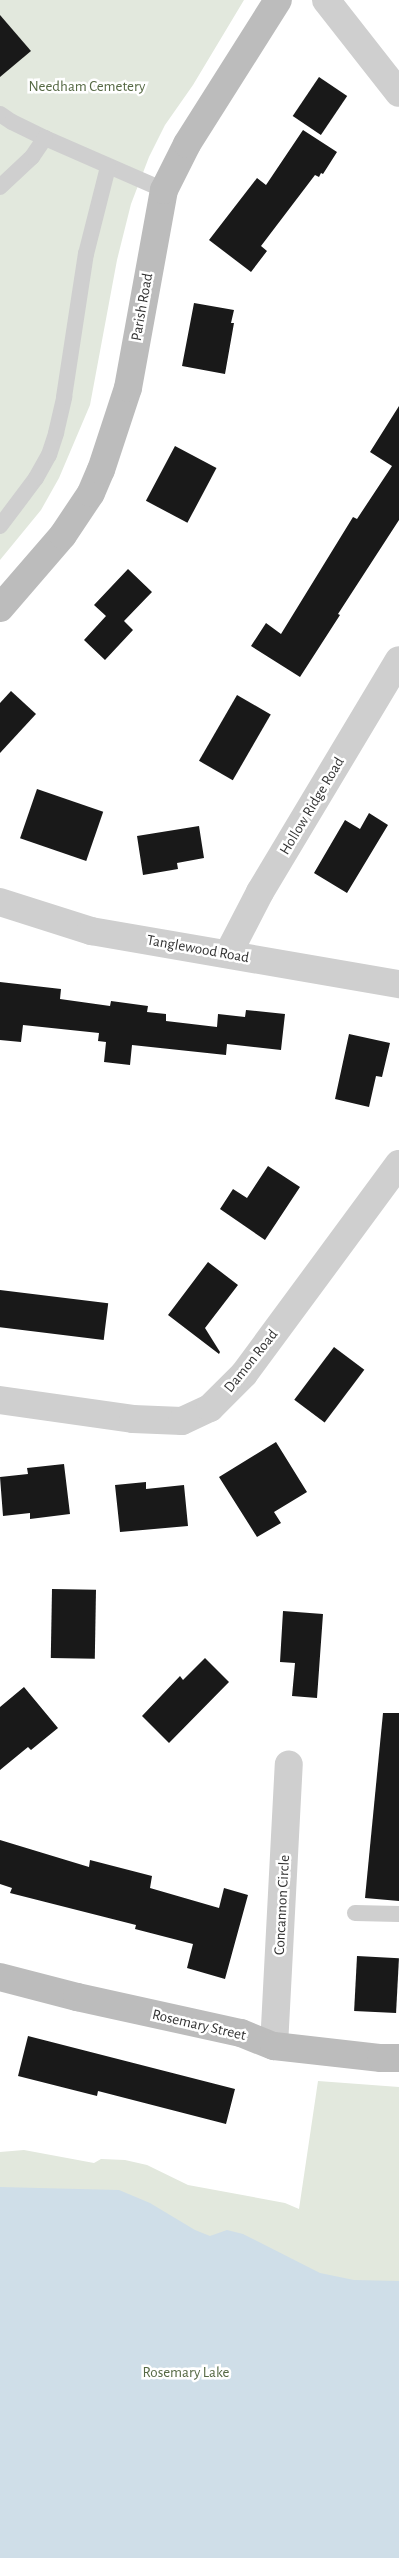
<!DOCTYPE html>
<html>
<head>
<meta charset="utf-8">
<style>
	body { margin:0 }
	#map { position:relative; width:399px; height:2558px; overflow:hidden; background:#fff; font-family:"Alegreya Sans",sans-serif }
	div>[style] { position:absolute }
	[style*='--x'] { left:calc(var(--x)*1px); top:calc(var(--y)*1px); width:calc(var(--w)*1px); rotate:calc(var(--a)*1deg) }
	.green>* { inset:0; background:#e2e8dd }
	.water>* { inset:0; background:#cfdee8 }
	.building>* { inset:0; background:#191919; transform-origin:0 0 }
	.lane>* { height:16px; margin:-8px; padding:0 8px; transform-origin:8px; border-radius:8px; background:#cfcfcf }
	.street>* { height:28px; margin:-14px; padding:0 14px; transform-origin:14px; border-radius:14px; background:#cfcfcf }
	.secondary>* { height:28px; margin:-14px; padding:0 14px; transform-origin:14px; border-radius:14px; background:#bcbcbc }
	span { translate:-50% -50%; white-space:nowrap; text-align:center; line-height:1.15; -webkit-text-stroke:5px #fff; paint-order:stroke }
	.park-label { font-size:15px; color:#566944 }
	.street-label { font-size:15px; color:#323232 }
</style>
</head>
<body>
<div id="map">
	<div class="green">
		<i style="clip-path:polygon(0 0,244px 0,193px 85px,165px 125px,149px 157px,131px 204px,117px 260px,90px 405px,59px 478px,41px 510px,0 560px)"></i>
		<i style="clip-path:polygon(318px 2081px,399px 2087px,399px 2558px,0 2558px,0 2152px,24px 2150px,94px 2163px,101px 2159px,125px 2160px,147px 2165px,188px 2185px,285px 2203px,299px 2209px)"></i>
	</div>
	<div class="water">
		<i style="clip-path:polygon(0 2187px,119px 2190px,150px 2203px,195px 2230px,210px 2236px,227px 2230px,243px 2234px,320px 2273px,354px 2280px,399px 2281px,399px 2558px,0 2558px)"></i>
	</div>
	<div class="building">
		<i style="clip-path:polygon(0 15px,31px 51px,0 77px)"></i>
		<i style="left:319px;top:77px;width:34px;height:47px;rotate:34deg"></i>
		<i style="clip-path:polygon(303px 130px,337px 152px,323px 174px,321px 173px,319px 177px,315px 175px,261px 246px,267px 251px,251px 272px,209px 240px,257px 178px,266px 185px)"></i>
		<i style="clip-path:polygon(194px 303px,234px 310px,231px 323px,234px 323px,225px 374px,182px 366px)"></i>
		<i style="clip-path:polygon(399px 406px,399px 520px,338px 614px,340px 615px,300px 677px,251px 646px,266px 623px,281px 634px,353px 517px,357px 519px,392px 466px,370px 452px)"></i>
		<i style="left:175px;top:446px;width:47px;height:62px;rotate:28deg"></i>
		<i style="clip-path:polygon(128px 569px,152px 592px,124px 621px,133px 630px,105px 660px,84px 640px,106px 616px,94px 605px)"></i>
		<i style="clip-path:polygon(11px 691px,36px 714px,0 753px,0 703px)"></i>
		<i style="left:237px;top:695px;width:39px;height:76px;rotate:30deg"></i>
		<i style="left:37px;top:789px;width:70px;height:52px;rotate:19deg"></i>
		<i style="clip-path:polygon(369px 813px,388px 825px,347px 893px,314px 873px,345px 820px,360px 829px)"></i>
		<i style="clip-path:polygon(199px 826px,204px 858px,177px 863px,178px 869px,143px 875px,137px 836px)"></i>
		<i style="clip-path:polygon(0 982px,61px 989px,60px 999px,110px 1006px,111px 1001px,148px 1006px,147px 1012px,166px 1014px,166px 1021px,217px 1027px,218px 1014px,245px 1017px,246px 1010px,285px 1014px,281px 1050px,227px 1044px,226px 1055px,132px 1045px,130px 1065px,104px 1062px,106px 1042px,98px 1041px,99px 1033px,23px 1025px,21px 1042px,0 1040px)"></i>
		<i style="clip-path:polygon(349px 1034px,390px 1043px,382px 1077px,376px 1076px,369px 1107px,335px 1099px)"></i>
		<i style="clip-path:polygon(268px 1166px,300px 1187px,265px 1240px,220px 1209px,233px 1189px,247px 1198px)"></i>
		<i style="clip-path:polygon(208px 1262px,238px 1285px,205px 1328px,220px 1352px,219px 1354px,168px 1315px)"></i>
		<i style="left:0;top:1290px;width:109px;height:37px;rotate:7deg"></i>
		<i style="left:334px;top:1347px;width:38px;height:66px;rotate:37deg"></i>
		<i style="clip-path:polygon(276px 1442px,307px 1492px,274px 1512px,281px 1523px,257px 1537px,219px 1477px)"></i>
		<i style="clip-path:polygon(64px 1464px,70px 1514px,30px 1519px,30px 1513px,3px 1516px,0 1477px,28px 1474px,27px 1468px)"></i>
		<i style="clip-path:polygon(146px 1482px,146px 1489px,184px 1485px,188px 1526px,120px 1532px,115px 1485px)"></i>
		<i style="left:52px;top:1589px;width:44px;height:69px;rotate:1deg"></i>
		<i style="clip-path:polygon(283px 1611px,323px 1614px,317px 1698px,292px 1696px,295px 1663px,280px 1662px)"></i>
		<i style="clip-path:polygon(205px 1658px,229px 1682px,169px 1743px,142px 1716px,180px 1676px,183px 1680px)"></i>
		<i style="clip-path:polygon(24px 1687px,58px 1728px,31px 1750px,28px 1747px,0 1770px,0 1707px)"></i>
		<i style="clip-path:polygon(383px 1713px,399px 1713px,399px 1901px,365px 1898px)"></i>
		<i style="clip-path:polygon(0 1840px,89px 1867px,90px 1860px,152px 1876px,150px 1888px,219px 1908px,224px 1888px,248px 1895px,225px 1979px,187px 1968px,193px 1944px,135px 1929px,136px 1925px,10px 1893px,12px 1888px,0 1884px)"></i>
		<i style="left:357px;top:1956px;width:42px;height:55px;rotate:3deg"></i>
		<i style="clip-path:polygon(28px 2036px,235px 2089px,226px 2124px,98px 2091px,97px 2096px,18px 2076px)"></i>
	</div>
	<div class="lane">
		<i style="--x:0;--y:114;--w:14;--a:34"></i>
		<i style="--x:12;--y:122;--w:37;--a:26"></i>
		<i style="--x:45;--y:138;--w:130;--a:23.6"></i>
		<i style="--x:0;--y:187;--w:44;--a:-43.2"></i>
		<i style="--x:32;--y:157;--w:23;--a:-56"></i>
		<i style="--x:0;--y:526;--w:60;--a:-53.1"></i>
		<i style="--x:36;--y:478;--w:26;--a:-61"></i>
		<i style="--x:49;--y:455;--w:23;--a:-72"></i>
		<i style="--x:56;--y:433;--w:37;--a:-77"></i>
		<i style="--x:64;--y:397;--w:145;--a:-81.3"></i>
		<i style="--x:86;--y:254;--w:90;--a:-75.8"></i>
		<i style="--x:355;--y:1913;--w:44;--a:1.3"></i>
	</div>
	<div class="street">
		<i style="--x:326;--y:0;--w:118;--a:51.9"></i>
		<i style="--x:0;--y:902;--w:96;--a:17.7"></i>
		<i style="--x:91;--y:931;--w:313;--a:9.8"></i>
		<i style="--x:228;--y:954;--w:70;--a:-62.7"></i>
		<i style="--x:260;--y:892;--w:270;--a:-59.1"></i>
		<i style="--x:0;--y:1400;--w:134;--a:8.1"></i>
		<i style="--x:133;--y:1419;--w:49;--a:2.3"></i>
		<i style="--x:182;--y:1421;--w:31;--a:-25"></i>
		<i style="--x:210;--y:1408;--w:48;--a:-45"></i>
		<i style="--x:244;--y:1374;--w:261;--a:-53.6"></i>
		<i style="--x:274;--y:2046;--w:282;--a:-87"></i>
	</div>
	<div class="secondary">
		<i style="--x:0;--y:608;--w:96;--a:-49.2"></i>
		<i style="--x:63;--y:535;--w:50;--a:-56.3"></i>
		<i style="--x:91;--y:493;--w:25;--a:-67"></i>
		<i style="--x:101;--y:470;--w:86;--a:-71.8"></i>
		<i style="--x:128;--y:388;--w:201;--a:-79.7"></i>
		<i style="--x:164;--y:190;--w:51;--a:-63.4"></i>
		<i style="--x:187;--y:144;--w:170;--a:-57.7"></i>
		<i style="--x:0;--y:1977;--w:80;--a:14.6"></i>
		<i style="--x:77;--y:1997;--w:168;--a:12.4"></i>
		<i style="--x:241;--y:2033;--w:35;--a:22"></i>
		<i style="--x:274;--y:2046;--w:108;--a:6.4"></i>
		<i style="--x:381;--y:2058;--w:18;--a:0"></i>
	</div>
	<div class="park-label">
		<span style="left:87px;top:87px">Needham Cemetery</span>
		<span style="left:186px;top:2373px">Rosemary Lake</span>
	</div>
	<div class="street-label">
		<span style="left:142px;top:307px;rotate:-80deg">Parish Road</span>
		<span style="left:312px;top:806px;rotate:-59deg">Hollow Ridge Road</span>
		<span style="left:198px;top:949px;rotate:10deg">Tanglewood Road</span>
		<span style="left:251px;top:1361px;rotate:-51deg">Damon Road</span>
		<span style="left:282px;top:1905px;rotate:-87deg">Concannon Circle</span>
		<span style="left:199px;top:2025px;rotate:13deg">Rosemary Street</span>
	</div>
</div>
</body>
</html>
